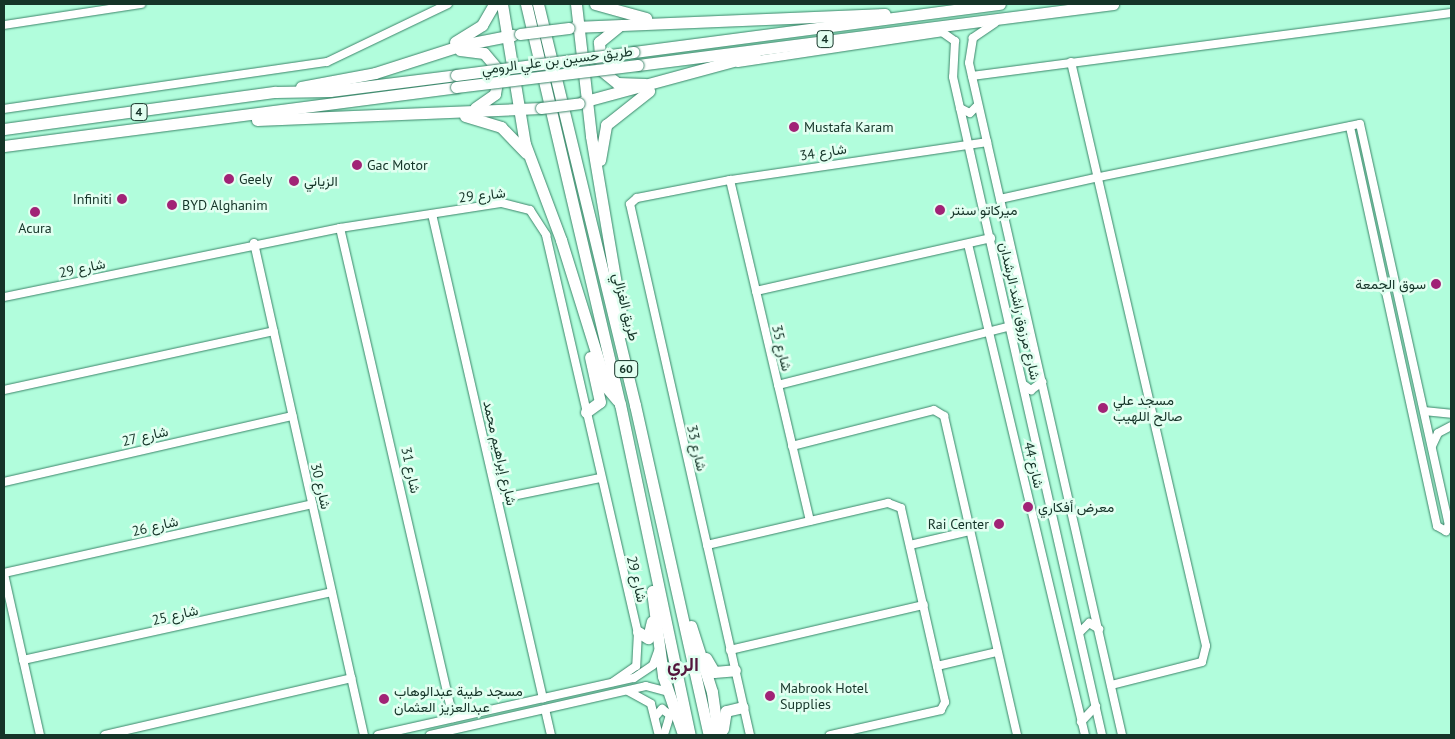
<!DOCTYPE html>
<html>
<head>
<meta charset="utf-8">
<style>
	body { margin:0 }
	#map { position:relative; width:1455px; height:739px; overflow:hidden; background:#b1fddc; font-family:"PT Sans",Vazirmatn,sans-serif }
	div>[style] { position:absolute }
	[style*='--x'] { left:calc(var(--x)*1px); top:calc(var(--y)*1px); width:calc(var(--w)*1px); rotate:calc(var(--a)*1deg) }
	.roads { filter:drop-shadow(0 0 1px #3b8569) drop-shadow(0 0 1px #3b8569) }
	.minor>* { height:8px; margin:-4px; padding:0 4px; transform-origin:4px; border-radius:4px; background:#fff }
	.highway>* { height:11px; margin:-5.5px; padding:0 5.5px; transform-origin:5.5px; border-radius:5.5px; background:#fff }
	.bridges { filter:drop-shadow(0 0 1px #3b8569) drop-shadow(0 0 1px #3b8569) }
	.highway-bridge>* { height:11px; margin:-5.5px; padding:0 5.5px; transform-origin:5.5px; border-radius:5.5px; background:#fff }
	.dots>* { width:14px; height:14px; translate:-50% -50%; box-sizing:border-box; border:2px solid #e2fff1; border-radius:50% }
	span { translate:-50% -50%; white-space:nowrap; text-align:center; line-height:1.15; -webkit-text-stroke:5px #e2fff1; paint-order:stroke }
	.shield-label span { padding:1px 4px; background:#e2fff1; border:1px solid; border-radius:4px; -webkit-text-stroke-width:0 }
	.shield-label { font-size:12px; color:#153428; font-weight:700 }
	.street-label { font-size:14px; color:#153428 }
	.poi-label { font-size:14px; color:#153428 }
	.left { translate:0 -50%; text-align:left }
	.right { translate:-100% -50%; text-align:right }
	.district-label { font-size:19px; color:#53173c; font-weight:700 }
	.frame { position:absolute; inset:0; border:5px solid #153428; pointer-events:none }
</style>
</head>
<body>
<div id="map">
	<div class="roads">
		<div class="minor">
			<i style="--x:995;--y:23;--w:27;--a:146"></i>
			<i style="--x:973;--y:38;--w:25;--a:99"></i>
			<i style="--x:969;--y:63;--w:689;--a:77.17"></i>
			<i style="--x:4;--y:25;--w:139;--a:-8.7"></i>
			<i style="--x:1071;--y:62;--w:599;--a:76.98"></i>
			<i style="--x:1206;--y:646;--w:16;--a:104"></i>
			<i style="--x:1202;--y:662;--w:93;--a:165.7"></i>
			<i style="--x:738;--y:63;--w:206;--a:-8.6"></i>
			<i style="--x:942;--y:32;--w:16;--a:35"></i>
			<i style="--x:955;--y:41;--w:36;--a:93"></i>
			<i style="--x:953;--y:77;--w:675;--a:77.24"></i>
			<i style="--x:972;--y:76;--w:483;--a:-7.5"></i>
			<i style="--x:960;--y:108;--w:11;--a:27"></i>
			<i style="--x:970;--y:113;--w:11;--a:-45"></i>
			<i style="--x:4;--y:109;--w:326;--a:-8.3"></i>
			<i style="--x:327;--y:62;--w:134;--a:-25.6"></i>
			<i style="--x:730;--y:180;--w:350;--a:76.8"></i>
			<i style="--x:1000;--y:199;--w:101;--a:-12.5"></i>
			<i style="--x:1099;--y:177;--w:266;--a:-11.5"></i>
			<i style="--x:1360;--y:124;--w:410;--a:77.5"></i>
			<i style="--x:1449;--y:524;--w:8;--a:113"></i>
			<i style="--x:1446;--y:531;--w:10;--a:-151"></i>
			<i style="--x:1437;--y:526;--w:409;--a:-102.3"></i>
			<i style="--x:432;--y:214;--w:497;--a:77.1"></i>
			<i style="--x:340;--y:228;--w:503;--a:77.01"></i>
			<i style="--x:254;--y:243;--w:504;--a:77.4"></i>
			<i style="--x:968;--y:244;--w:505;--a:76.6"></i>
			<i style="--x:756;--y:291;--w:241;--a:-12.7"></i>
			<i style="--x:4;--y:297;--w:343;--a:-11.6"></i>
			<i style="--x:340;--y:228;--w:164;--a:-8.8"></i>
			<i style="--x:502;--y:203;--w:29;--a:14"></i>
			<i style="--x:530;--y:210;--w:30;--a:57"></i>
			<i style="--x:546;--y:235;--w:408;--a:77"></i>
			<i style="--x:638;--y:632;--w:34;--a:93"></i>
			<i style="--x:636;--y:666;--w:28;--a:145"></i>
			<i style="--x:778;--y:385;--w:240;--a:-14.2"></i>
			<i style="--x:1024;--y:385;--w:9;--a:36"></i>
			<i style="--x:1031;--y:390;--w:14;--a:-36"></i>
			<i style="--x:4;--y:390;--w:276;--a:-12.3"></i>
			<i style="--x:1424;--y:411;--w:27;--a:6"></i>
			<i style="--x:792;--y:446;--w:146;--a:-14.2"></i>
			<i style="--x:934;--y:410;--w:12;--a:31"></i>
			<i style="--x:944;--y:416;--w:327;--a:77.1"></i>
			<i style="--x:1432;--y:446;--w:14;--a:-65"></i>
			<i style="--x:1438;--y:433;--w:15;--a:-28"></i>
			<i style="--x:4;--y:482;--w:296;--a:-12.9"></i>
			<i style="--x:498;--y:499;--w:104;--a:-11.6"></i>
			<i style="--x:707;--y:545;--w:186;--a:-13.1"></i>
			<i style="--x:888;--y:503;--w:14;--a:21"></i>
			<i style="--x:901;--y:508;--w:199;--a:77.2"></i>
			<i style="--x:945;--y:702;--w:9;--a:117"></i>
			<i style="--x:941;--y:710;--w:114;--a:167.3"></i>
			<i style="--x:910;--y:545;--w:62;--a:-13.1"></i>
			<i style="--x:4;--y:573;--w:316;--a:-12.6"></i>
			<i style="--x:4;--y:574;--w:165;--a:77.4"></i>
			<i style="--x:1080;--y:632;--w:13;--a:-45"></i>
			<i style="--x:1089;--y:623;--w:12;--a:31"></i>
			<i style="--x:730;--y:650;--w:199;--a:-13.1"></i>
			<i style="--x:23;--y:660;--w:316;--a:-12.4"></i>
			<i style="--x:937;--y:666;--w:62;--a:-13.1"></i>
			<i style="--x:628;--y:691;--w:26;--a:29"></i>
			<i style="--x:651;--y:704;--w:32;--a:76"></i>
			<i style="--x:545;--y:709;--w:27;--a:77"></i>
			<i style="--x:655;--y:717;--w:11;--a:-49"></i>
			<i style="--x:662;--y:709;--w:10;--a:37"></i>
			<i style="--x:670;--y:715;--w:21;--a:107"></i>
			<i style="--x:1081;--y:722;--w:22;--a:-47"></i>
			<i style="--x:105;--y:735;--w:253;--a:-13"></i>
			<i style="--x:378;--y:735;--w:262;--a:-12.6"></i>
			<i style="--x:634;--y:678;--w:23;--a:-34"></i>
			<i style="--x:653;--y:665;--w:15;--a:-70"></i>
			<i style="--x:430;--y:735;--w:221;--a:-12.8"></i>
			<i style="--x:646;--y:686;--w:24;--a:15"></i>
			<i style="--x:750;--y:735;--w:544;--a:-102.73"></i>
			<i style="--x:630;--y:204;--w:9;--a:-41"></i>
			<i style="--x:637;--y:198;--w:95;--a:-11"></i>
			<i style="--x:730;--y:180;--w:260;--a:-8.4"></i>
		</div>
		<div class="highway">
			<i style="--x:502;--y:4;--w:142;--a:80.7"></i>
			<i style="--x:525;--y:144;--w:103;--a:69.4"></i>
			<i style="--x:561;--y:240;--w:155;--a:72.7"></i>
			<i style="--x:607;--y:388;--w:16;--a:50"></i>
			<i style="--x:526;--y:4;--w:411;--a:76.8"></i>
			<i style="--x:620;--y:404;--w:338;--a:78.1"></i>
			<i style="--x:538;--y:4;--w:413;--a:76.4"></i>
			<i style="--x:635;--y:405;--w:338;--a:77.4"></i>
			<i style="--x:576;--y:4;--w:133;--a:83.5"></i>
			<i style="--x:591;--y:136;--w:199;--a:80.4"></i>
			<i style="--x:595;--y:4;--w:53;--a:15.4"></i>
			<i style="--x:619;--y:26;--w:26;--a:141"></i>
			<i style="--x:599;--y:42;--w:28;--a:86"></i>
			<i style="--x:601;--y:70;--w:21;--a:39"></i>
			<i style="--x:617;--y:83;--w:28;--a:2"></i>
			<i style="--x:574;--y:27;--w:311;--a:-2.4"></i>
			<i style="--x:455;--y:42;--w:32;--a:-32"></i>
			<i style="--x:482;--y:25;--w:24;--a:-60"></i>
			<i style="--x:460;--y:50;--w:24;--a:7"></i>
			<i style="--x:484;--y:53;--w:23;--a:50"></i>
			<i style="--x:499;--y:71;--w:23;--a:100"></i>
			<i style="--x:495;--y:94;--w:24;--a:145"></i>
			<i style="--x:634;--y:52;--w:369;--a:-7.5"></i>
			<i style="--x:638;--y:65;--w:479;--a:-7.3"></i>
			<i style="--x:301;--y:87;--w:75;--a:-10.7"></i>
			<i style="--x:375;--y:73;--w:91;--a:-17.8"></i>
			<i style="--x:462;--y:45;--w:52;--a:-11.1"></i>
			<i style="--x:582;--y:102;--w:179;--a:-15.2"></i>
			<i style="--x:465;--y:116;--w:38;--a:17"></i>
			<i style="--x:501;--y:127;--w:36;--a:46"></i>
			<i style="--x:257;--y:120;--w:284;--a:-2.4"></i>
			<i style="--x:4;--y:129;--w:274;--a:-7.8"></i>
			<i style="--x:275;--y:92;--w:55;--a:-1"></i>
			<i style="--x:330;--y:91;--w:127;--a:-7.2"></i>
			<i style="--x:4;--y:146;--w:456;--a:-7.4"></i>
			<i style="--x:600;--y:160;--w:36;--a:-80"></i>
			<i style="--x:606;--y:125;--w:55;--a:-38.3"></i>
			<i style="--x:586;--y:412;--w:17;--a:-36"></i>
			<i style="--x:600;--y:402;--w:46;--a:-102.5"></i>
			<i style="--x:652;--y:591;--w:86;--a:82.6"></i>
			<i style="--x:663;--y:676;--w:61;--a:71"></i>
			<i style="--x:691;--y:626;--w:69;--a:72.3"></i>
			<i style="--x:712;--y:692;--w:43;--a:82.1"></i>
			<i style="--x:638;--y:632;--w:12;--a:31"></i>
			<i style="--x:648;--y:638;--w:17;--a:-77"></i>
			<i style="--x:706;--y:658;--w:16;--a:60"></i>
			<i style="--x:714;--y:672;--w:21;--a:-5"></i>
			<i style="--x:723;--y:729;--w:18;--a:-81"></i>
			<i style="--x:726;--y:711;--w:17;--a:-13"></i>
		</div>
	</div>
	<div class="bridges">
		<div class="highway-bridge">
			<i style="--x:520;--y:34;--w:49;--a:-7"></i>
			<i style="--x:456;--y:75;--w:179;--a:-7.4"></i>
			<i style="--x:456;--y:87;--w:183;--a:-6.9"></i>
			<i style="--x:541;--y:108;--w:38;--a:-7"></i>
		</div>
	</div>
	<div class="dots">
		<i style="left:794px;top:127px;background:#a12376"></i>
		<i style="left:357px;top:165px;background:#a12376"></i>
		<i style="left:229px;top:179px;background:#a12376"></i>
		<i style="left:294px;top:181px;background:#a12376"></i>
		<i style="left:122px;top:199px;background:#a12376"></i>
		<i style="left:172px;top:205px;background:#a12376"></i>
		<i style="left:940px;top:210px;background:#a12376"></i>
		<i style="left:35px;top:212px;background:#a12376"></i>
		<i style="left:1436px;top:284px;background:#a12376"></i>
		<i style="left:1103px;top:408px;background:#a12376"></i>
		<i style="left:1028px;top:507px;background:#a12376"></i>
		<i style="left:999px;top:524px;background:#a12376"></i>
		<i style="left:770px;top:696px;background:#a12376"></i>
		<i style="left:384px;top:699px;background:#a12376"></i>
	</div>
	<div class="shield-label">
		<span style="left:825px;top:39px">4</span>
		<span style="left:139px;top:112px">4</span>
		<span style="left:626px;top:369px">60</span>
	</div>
	<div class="street-label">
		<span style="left:557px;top:60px;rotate:-7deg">طريق حسين بن علي الرومي</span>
		<span style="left:823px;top:152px;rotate:-9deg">شارع 34</span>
		<span style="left:482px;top:195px;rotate:-6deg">شارع 29</span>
		<span style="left:82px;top:268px;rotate:-12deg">شارع 29</span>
		<span style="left:626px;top:307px;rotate:76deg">طريق الغزالي</span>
		<span style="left:1020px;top:311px;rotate:77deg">شارع مرزوق راشد الرشدان</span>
		<span style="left:782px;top:348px;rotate:77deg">شارع 35</span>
		<span style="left:145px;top:436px;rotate:-13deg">شارع 27</span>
		<span style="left:697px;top:448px;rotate:77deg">شارع 33</span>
		<span style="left:500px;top:453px;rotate:77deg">شارع إبراهيم محمد</span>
		<span style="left:1034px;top:465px;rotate:77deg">شارع 44</span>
		<span style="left:411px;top:470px;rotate:78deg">شارع 31</span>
		<span style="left:321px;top:486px;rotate:77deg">شارع 30</span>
		<span style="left:155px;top:526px;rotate:-13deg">شارع 26</span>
		<span style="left:637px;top:579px;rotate:77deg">شارع 29</span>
		<span style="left:175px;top:615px;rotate:-13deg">شارع 25</span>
	</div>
	<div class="poi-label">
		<span class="left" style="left:804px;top:127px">Mustafa Karam</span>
		<span class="left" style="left:367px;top:165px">Gac Motor</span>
		<span class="left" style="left:239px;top:179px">Geely</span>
		<span class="left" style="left:304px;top:181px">الزياني</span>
		<span class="right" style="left:112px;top:199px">Infiniti</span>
		<span class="left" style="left:182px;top:205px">BYD Alghanim</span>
		<span class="left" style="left:950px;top:210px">ميركاتو سنتر</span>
		<span style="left:35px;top:228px">Acura</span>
		<span class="right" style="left:1426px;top:284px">سوق الجمعة</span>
		<span class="left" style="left:1113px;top:408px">مسجد علي<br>صالح اللهيب</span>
		<span class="left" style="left:1038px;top:507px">معرض أفكاري</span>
		<span class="right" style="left:989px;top:524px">Rai Center</span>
		<span class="left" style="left:780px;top:696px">Mabrook Hotel<br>Supplies</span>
		<span class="left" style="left:394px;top:699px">مسجد طيبة عبدالوهاب<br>عبدالعزيز العثمان</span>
	</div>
	<div class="district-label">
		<span style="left:683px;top:665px">الري</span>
	</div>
	<div class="frame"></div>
</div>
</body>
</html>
